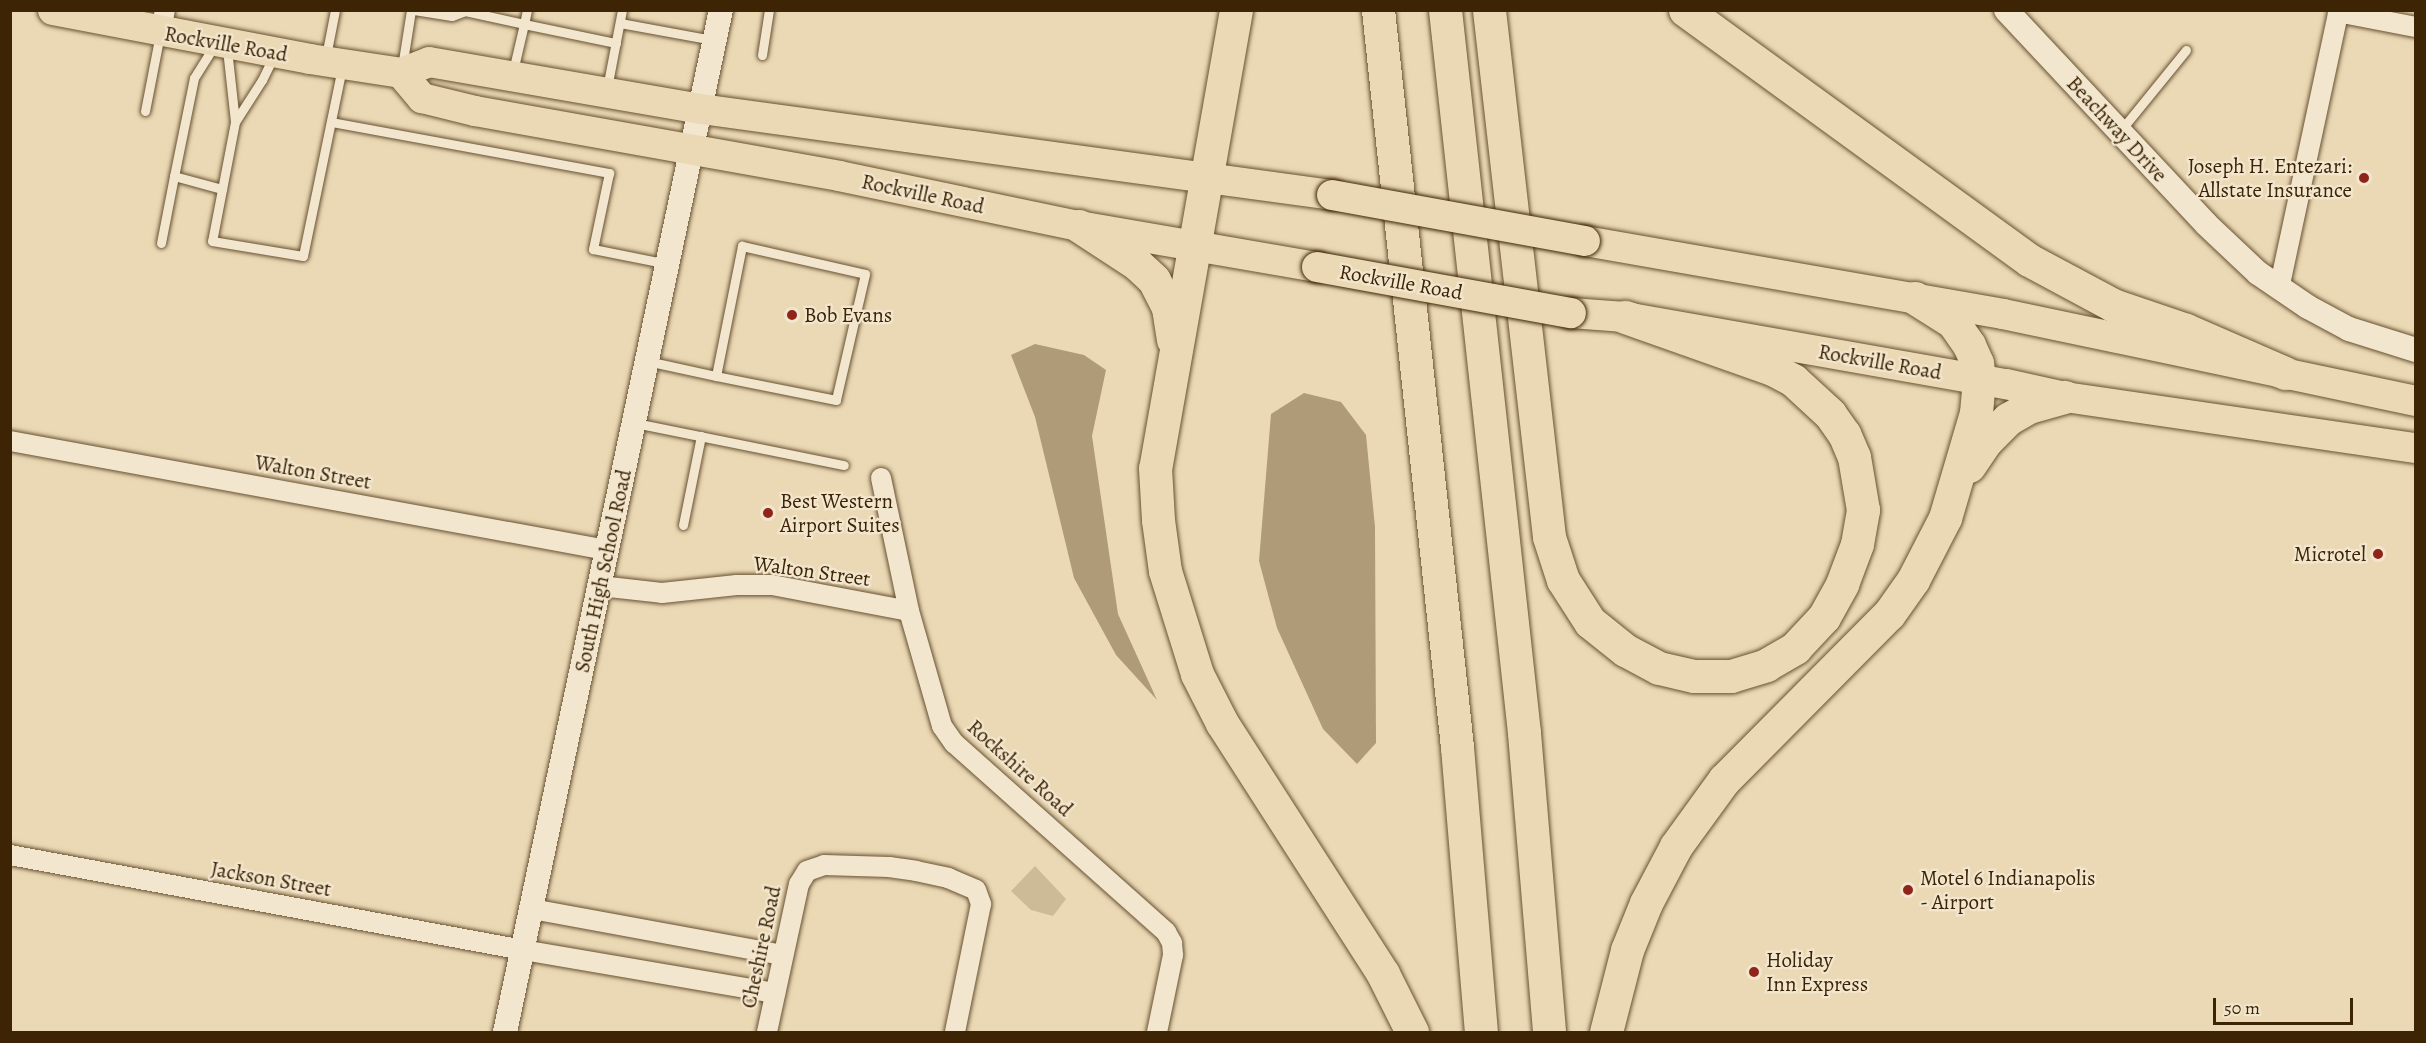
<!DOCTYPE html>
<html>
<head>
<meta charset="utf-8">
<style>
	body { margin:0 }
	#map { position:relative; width:2426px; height:1043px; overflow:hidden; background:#ebd9b5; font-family:Alegreya,serif }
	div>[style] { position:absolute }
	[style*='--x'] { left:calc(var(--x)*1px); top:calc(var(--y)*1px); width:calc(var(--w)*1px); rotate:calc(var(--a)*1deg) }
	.green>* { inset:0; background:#cdba97 }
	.water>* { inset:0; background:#b09b79 }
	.roads { filter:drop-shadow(0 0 2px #685131) drop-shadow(0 0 2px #685131) }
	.service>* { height:9px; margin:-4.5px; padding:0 4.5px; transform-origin:4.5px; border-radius:4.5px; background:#f2e6cf }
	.minor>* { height:20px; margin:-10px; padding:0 10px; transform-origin:10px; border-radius:10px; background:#f2e6cf }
	.tertiary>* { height:24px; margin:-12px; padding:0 12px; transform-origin:12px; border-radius:12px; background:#f2e6cf }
	.primary>* { height:30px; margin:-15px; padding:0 15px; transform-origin:15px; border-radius:15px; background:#ebd9b5 }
	.motorway>* { height:33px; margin:-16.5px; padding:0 16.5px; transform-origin:16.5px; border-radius:16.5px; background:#ebd9b5 }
	.bridges { filter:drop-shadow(0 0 2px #3c2405) drop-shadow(0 0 2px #3c2405) }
	.primary-bridge>* { height:30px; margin:-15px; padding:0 15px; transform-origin:15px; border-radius:15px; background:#ebd9b5 }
	.dots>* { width:16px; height:16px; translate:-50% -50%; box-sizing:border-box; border:3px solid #f2e6cf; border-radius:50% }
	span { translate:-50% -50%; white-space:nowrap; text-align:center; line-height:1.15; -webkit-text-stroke:4.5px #f2e6cf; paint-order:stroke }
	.street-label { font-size:21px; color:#3c2405 }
	.poi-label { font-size:21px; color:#3c2405 }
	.right { translate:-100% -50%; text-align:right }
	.left { translate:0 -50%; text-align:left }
	.frame { position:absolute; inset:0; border:12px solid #3c2405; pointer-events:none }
	.scale { position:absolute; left:2213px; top:998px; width:140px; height:27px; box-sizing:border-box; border:3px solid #3c2405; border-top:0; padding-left:8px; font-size:18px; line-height:21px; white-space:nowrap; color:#3c2405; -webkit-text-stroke:4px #f2e6cf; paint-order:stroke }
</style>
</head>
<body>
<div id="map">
	<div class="green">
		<i style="clip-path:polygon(1035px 866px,1066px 899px,1053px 916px,1031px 910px,1011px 891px)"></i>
	</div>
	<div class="water">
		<i style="clip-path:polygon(1035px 344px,1084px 355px,1106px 370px,1092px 436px,1118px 614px,1157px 700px,1116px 655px,1074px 578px,1035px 417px,1011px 355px)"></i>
		<i style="clip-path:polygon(1304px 393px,1341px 402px,1366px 435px,1375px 527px,1376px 743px,1357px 764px,1323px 729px,1277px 628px,1259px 561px,1271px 414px)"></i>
	</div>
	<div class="roads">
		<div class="service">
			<i style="--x:414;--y:10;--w:38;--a:9"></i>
			<i style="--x:452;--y:16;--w:14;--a:-21"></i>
			<i style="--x:465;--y:11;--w:60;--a:12.4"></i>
			<i style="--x:524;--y:24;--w:48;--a:103.2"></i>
			<i style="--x:527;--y:10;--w:14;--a:102"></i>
			<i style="--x:524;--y:24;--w:94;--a:11.7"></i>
			<i style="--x:620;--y:23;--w:95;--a:10.4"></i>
			<i style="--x:214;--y:46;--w:38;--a:122"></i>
			<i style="--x:194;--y:78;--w:100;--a:101.5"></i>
			<i style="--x:174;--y:176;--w:50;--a:15.2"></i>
			<i style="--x:227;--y:49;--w:73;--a:83.7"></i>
			<i style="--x:235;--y:122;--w:50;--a:-57.3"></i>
			<i style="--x:262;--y:80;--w:25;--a:-64"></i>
			<i style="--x:762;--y:55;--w:46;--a:-81.2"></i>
			<i style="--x:326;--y:56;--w:47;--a:-78.9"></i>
			<i style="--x:402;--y:67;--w:58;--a:-81"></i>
			<i style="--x:607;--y:88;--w:79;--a:-79.1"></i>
			<i style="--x:145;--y:111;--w:78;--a:-79"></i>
			<i style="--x:235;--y:122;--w:121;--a:100.9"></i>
			<i style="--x:212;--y:241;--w:92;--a:9.4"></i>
			<i style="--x:303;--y:256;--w:192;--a:-78.3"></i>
			<i style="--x:331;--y:122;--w:283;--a:10.4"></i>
			<i style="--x:609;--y:173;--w:78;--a:101.9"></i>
			<i style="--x:593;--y:249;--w:76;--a:11.3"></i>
			<i style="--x:2121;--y:130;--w:103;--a:-50.9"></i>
			<i style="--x:161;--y:243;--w:68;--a:-79"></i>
			<i style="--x:647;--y:361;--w:71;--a:12.3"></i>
			<i style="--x:716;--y:376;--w:133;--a:-78.7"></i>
			<i style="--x:742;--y:246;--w:126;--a:12.8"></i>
			<i style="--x:865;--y:274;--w:129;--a:103"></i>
			<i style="--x:836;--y:400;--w:122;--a:-168.7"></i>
			<i style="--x:635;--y:423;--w:213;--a:11.4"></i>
			<i style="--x:683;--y:525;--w:91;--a:-78.6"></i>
		</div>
		<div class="minor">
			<i style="--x:2338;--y:12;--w:79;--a:10.9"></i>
			<i style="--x:161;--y:32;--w:22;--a:-80"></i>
			<i style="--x:2279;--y:289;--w:285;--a:-77.9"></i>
			<i style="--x:10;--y:441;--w:607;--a:10.35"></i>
			<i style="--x:881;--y:478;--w:136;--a:78.1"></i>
			<i style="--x:909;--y:611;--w:120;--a:74"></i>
			<i style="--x:942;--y:726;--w:21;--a:55"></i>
			<i style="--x:954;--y:743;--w:284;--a:41.7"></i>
			<i style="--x:1166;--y:932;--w:13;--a:61"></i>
			<i style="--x:1172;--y:943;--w:12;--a:85"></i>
			<i style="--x:1173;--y:955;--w:79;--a:101.7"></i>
			<i style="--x:600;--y:586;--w:62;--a:6.4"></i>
			<i style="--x:662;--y:593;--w:75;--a:-6.1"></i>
			<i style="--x:737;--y:585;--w:35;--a:0"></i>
			<i style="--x:772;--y:585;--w:139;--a:10.7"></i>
			<i style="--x:10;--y:855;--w:522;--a:10.49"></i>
			<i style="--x:523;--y:950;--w:256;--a:9.7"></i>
			<i style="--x:532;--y:909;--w:254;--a:10.4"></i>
			<i style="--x:767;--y:1032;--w:151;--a:-77.8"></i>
			<i style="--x:799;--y:884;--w:15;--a:-58"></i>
			<i style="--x:807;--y:871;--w:18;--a:-19"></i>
			<i style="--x:824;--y:865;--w:65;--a:1.8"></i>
			<i style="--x:889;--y:867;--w:27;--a:8"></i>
			<i style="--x:916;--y:871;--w:33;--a:12"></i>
			<i style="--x:948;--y:878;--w:30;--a:23"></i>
			<i style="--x:976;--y:890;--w:15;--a:70"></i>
			<i style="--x:981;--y:904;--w:131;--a:101.5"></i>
		</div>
		<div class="tertiary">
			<i style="--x:2006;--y:10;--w:293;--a:46.9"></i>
			<i style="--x:2206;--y:224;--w:71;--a:43.3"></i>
			<i style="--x:2258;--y:273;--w:60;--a:34.2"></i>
			<i style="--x:2308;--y:307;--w:47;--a:28.2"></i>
			<i style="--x:2349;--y:329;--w:70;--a:17.4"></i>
			<i style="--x:505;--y:1032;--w:1045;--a:-78.07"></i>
		</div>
		<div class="primary">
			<i style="--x:53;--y:10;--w:262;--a:10.8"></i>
			<i style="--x:310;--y:59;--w:92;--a:8.7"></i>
			<i style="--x:401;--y:73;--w:30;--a:-21"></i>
			<i style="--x:429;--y:62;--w:276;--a:9.8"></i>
			<i style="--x:701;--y:109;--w:637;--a:7.76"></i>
			<i style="--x:401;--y:73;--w:33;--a:50"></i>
			<i style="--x:422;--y:98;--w:55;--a:13.8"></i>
			<i style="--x:475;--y:111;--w:370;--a:10.1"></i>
			<i style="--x:839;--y:176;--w:245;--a:11.8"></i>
			<i style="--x:1079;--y:226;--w:242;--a:9.8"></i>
			<i style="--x:1585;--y:241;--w:424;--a:9.9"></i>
			<i style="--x:2003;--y:314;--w:422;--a:11.9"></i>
			<i style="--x:1571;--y:313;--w:54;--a:4.2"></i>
			<i style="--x:1625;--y:317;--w:387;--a:10"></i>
			<i style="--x:2006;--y:384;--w:60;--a:12.4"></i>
			<i style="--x:2065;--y:397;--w:355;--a:8.3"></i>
		</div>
		<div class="motorway">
			<i style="--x:1236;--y:10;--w:465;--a:100"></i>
			<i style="--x:1155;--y:468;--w:52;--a:86.7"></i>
			<i style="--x:1158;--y:520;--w:51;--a:82.2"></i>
			<i style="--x:1165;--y:571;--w:108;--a:72.7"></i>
			<i style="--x:1197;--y:674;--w:55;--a:63"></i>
			<i style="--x:1222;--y:723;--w:298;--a:57.3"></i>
			<i style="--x:1383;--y:974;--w:65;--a:63.4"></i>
			<i style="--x:1378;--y:10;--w:741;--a:83.88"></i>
			<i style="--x:1457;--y:747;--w:286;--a:85.2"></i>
			<i style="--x:1445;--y:10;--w:727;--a:83.76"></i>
			<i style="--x:1524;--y:733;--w:300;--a:85.2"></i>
			<i style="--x:1489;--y:10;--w:530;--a:83.5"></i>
			<i style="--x:1549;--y:537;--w:45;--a:72"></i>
			<i style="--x:1563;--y:580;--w:50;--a:57.3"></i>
			<i style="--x:1590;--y:622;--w:45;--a:38.7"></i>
			<i style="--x:1625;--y:650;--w:38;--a:28"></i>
			<i style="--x:1659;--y:668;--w:36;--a:13"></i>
			<i style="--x:1694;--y:676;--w:37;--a:0"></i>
			<i style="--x:1731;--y:676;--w:37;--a:-17"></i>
			<i style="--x:1766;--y:665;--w:34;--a:-30"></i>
			<i style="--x:1795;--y:648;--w:42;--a:-46.9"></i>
			<i style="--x:1824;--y:617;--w:38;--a:-61"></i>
			<i style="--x:1842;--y:584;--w:43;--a:-69.4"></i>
			<i style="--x:1857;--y:544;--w:35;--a:-80"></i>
			<i style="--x:1863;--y:510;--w:54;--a:-99.6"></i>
			<i style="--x:1854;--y:457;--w:25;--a:-113"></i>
			<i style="--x:1844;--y:434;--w:24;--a:-125"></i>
			<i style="--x:1830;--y:414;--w:50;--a:-137.4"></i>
			<i style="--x:1793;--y:380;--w:24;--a:-152"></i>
			<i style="--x:1772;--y:369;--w:156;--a:-160.5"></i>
			<i style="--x:1685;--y:10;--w:425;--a:36"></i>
			<i style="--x:2029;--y:260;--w:95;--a:28.2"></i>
			<i style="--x:2113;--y:305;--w:77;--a:18.9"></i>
			<i style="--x:2186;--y:330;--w:108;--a:23.5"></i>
			<i style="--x:1079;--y:226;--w:69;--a:33.2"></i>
			<i style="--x:1137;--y:264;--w:23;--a:43"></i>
			<i style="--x:1154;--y:280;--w:31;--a:63"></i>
			<i style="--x:1168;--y:308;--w:32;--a:81"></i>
			<i style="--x:1969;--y:466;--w:29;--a:-56"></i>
			<i style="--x:1985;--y:442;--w:33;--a:-45"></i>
			<i style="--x:2008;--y:419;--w:24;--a:-30"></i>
			<i style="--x:2029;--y:407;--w:37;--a:-16"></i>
			<i style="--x:1606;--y:1032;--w:85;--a:-75.6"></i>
			<i style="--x:1627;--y:950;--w:51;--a:-68"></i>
			<i style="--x:1646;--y:903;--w:64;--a:-62.2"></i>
			<i style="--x:1676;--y:846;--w:82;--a:-54"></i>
			<i style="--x:1724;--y:780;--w:234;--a:-45.2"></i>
			<i style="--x:1889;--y:614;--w:42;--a:-54.8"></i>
			<i style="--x:1913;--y:580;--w:70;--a:-62.7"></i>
			<i style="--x:1945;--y:518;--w:109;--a:-73.6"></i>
			<i style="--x:1976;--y:413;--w:34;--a:-85"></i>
			<i style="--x:1979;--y:379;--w:16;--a:-97"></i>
			<i style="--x:1977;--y:363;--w:20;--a:-114"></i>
			<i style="--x:1969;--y:345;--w:28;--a:-125"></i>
			<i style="--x:1953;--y:322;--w:45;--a:-147.7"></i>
		</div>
	</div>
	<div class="bridges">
		<div class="primary-bridge">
			<i style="--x:1332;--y:195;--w:257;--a:10.3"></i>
			<i style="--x:1317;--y:267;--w:258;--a:10.3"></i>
		</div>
	</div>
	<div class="dots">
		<i style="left:2364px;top:178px;background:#8f2418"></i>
		<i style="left:792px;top:315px;background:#8f2418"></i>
		<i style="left:768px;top:513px;background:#8f2418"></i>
		<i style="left:2378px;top:554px;background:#8f2418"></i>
		<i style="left:1908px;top:890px;background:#8f2418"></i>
		<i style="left:1754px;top:972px;background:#8f2418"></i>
	</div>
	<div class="street-label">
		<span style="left:226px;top:44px;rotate:10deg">Rockville Road</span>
		<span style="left:2117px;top:129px;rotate:47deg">Beachway Drive</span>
		<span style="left:923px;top:194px;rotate:12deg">Rockville Road</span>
		<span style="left:1401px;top:282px;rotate:10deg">Rockville Road</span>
		<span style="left:1880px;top:362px;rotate:10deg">Rockville Road</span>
		<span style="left:313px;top:472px;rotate:10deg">Walton Street</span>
		<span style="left:603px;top:571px;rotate:-78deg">South High School Road</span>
		<span style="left:812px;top:571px;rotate:8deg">Walton Street</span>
		<span style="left:1020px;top:768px;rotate:42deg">Rockshire Road</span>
		<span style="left:271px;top:879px;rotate:10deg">Jackson Street</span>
		<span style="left:761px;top:947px;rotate:-78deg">Cheshire Road</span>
	</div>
	<div class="poi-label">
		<span class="right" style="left:2352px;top:178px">Joseph H. Entezari:<br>Allstate Insurance</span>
		<span class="left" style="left:804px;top:315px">Bob Evans</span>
		<span class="left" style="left:780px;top:513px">Best Western<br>Airport Suites</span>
		<span class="right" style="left:2366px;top:554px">Microtel</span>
		<span class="left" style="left:1920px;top:890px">Motel 6 Indianapolis<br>- Airport</span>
		<span class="left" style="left:1766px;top:972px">Holiday<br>Inn Express</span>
	</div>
	<div class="frame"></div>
	<div class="scale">50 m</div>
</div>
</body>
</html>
